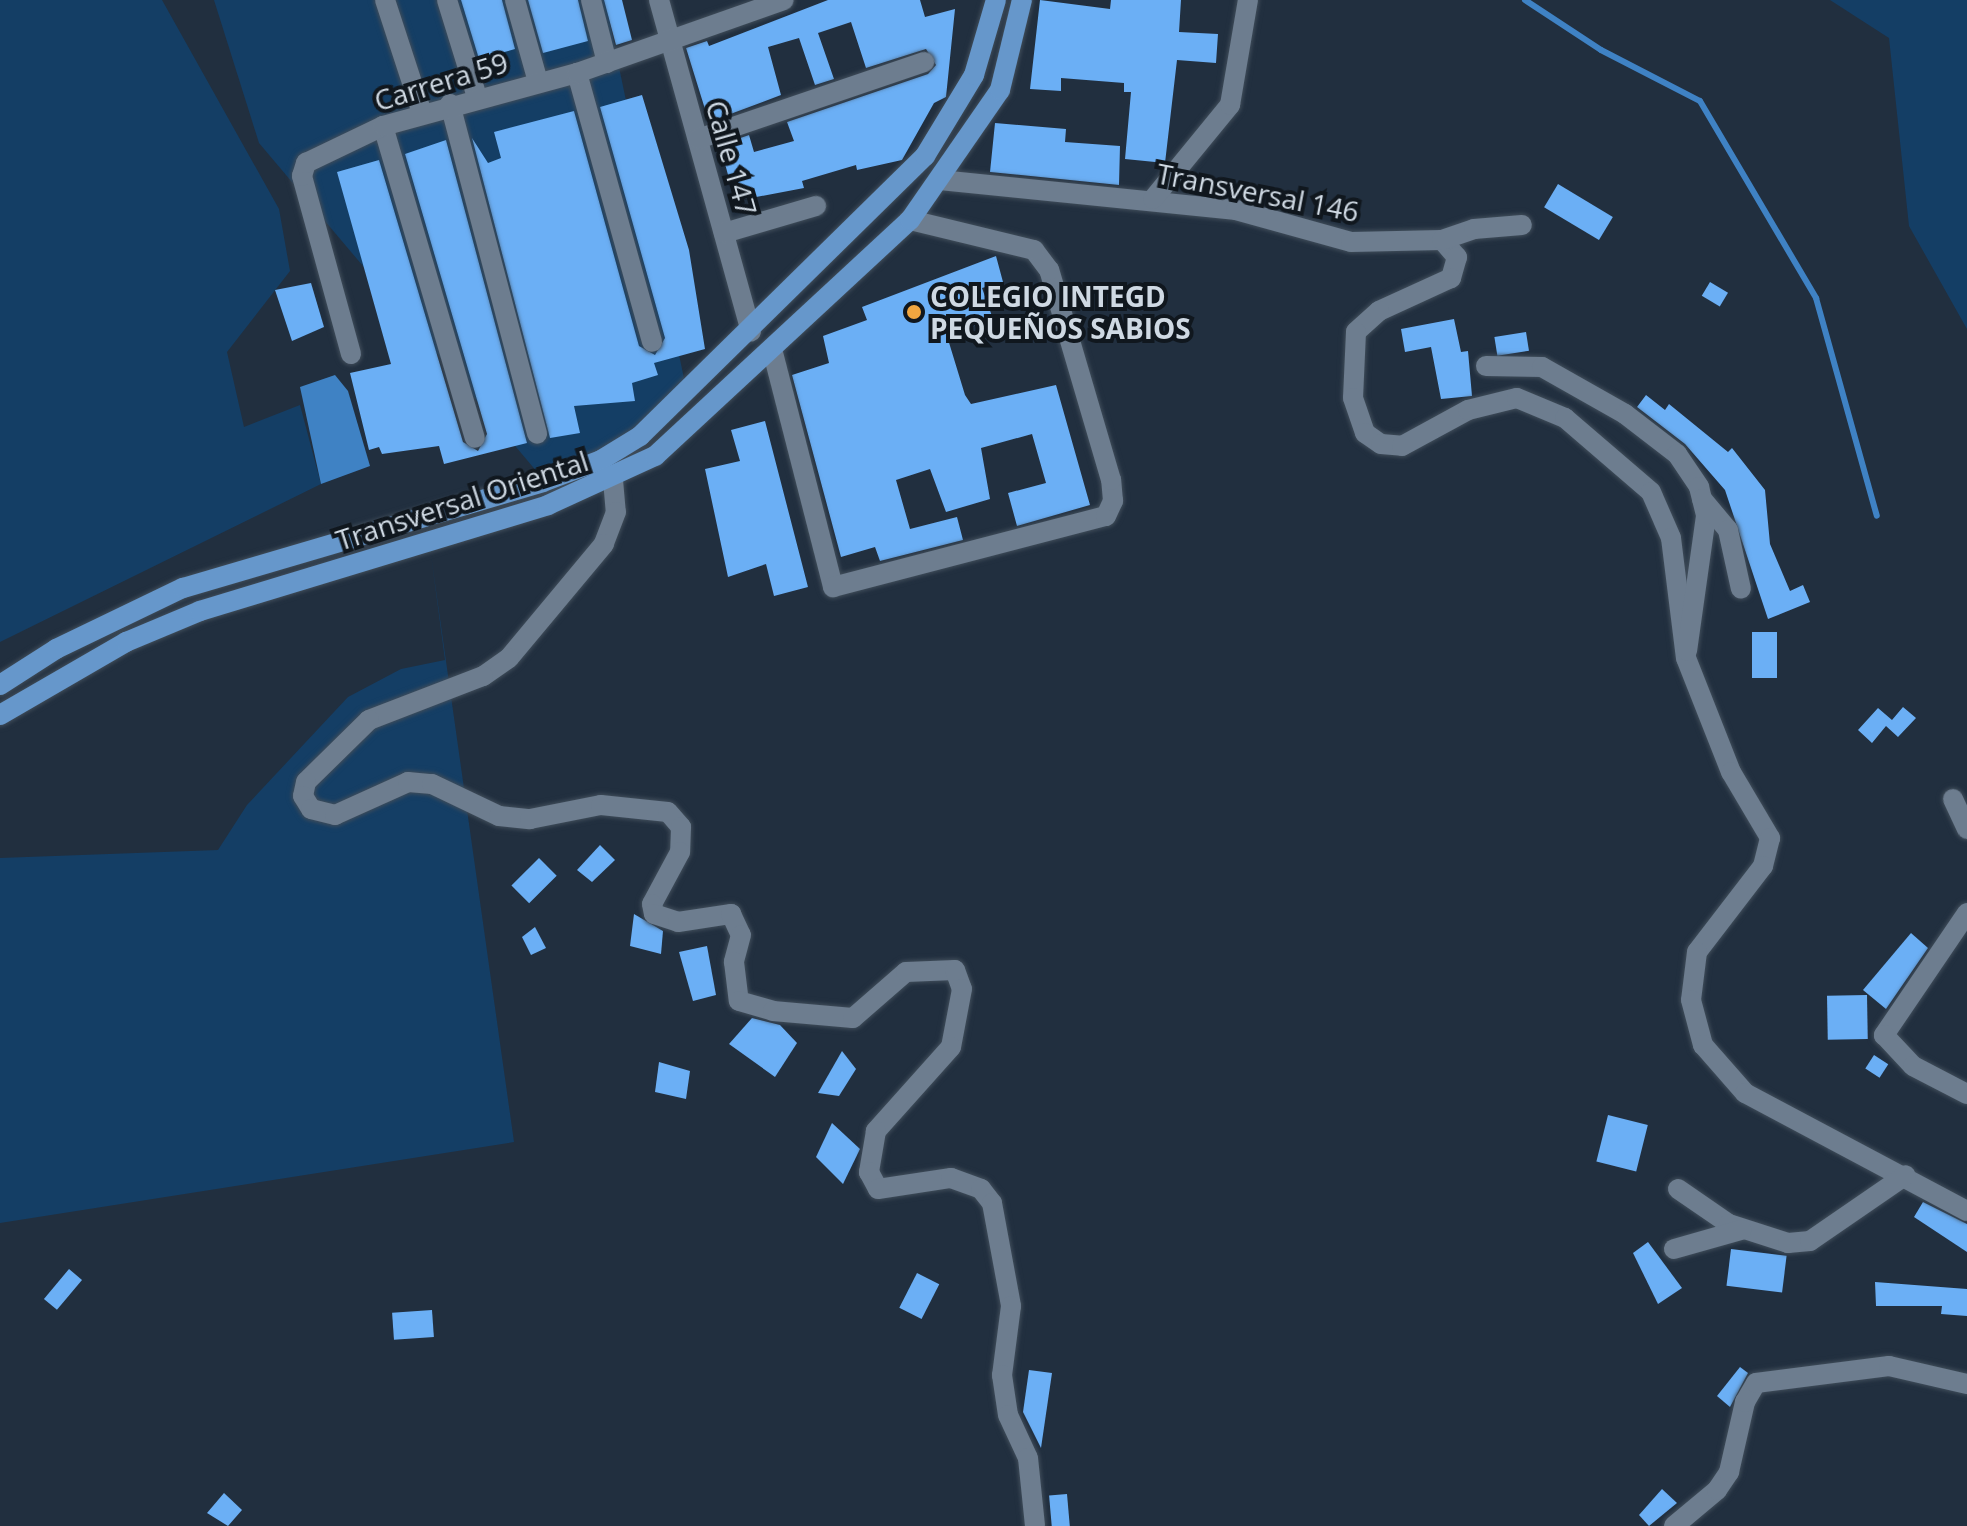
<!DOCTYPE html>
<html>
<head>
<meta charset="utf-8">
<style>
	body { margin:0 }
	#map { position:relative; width:1967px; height:1526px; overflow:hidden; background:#212f3f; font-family:"Open Sans",sans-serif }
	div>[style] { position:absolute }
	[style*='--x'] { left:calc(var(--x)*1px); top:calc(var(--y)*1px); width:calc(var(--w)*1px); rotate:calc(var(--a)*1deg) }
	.green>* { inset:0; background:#143e65 }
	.water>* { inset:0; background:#3f82c4 }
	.stream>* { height:6px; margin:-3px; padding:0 3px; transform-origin:3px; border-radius:3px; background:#3f82c4 }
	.building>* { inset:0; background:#6baff5; transform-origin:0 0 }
	.roads { filter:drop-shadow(0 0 2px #404d5a) drop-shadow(0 0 2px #404d5a) }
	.minor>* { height:20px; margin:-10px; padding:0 10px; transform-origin:10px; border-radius:10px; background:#6d7d8f }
	.major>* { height:20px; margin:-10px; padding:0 10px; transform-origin:10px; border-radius:10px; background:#6697cb }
	.dots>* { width:22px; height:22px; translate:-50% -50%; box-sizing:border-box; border:4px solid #10171e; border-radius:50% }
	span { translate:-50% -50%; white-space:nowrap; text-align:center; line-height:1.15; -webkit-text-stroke:8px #10171e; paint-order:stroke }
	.street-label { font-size:28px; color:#cfd9e3 }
	.poi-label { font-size:28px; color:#cfd9e3; font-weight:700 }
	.left { translate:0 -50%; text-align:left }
</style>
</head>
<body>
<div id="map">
	<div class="green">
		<i style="clip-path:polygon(0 0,162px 0,279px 209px,290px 271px,227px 352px,244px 427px,300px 405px,321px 484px,0 642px)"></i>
		<i style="clip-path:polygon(214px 0,605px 0,686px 388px,598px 457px,543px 479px,259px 143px)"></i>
		<i style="clip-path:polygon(1830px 0,1967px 0,1967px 329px,1909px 226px,1889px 38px)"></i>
		<i style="clip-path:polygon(431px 555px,514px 1142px,0 1223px,0 858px,218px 850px,247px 805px,348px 697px,401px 669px,445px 660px)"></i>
	</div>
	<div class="water">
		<i style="clip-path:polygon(335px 375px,348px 391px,370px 466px,321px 484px,300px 387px)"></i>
	</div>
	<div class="stream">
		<i style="--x:1525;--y:0;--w:91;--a:33.3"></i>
		<i style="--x:1601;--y:50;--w:111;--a:27.3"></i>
		<i style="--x:1700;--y:101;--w:229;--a:59.5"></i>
		<i style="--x:1816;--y:298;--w:226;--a:74.4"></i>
	</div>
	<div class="building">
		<i style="clip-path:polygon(461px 0,502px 0,515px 49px,479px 59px)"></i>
		<i style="clip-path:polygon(528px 0,578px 0,588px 41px,543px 53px)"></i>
		<i style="clip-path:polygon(604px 0,622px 0,632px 40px,616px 45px)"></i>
		<i style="clip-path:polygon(828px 0,920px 0,925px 17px,955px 9px,946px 97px,934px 103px,902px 160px,857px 170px,856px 165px,802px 181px,804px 188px,735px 201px,720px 145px,749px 135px,754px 152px,794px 141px,787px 122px,928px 74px,936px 65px,926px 49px,866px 68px,851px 22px,818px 33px,834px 79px,815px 85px,799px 38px,768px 47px,781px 95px,709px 122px,686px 48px,707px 41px,709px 46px)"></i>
		<i style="clip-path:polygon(1040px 0,1110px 9px,1111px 0,1181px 0,1179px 32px,1218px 34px,1216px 63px,1177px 60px,1165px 163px,1125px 159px,1131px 92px,1124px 92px,1124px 83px,1061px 78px,1061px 91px,1030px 89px)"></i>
		<i style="clip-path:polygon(642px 95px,689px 250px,705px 349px,654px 363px,658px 375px,632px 383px,635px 401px,574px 406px,580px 433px,550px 438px,472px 138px,488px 163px,501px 158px,494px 132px,574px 111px,639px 346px,655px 355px,665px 338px,600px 107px)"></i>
		<i style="clip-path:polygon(995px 123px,1066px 129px,1065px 142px,1120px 146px,1119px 185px,990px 172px)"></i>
		<i style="clip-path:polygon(446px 140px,527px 443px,444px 464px,439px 446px,382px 454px,379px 447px,369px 450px,350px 373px,391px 364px,337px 172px,379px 160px,463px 442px,478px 451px,487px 434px,405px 154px)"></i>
		<i style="left:1558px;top:184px;width:64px;height:27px;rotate:31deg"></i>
		<i style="clip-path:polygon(996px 256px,1003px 282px,982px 288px,993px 319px,947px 336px,965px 395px,971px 404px,1056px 385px,1090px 505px,1017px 526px,1008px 493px,1046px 483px,1032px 434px,981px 448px,990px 499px,946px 512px,930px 469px,896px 480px,910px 529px,957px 517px,963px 540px,880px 561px,875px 547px,841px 557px,792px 375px,829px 363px,823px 336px,867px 320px,862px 307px)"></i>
		<i style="left:1710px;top:282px;width:21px;height:16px;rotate:31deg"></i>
		<i style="clip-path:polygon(311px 283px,324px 327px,292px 341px,275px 290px)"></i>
		<i style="clip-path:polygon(1454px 319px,1461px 352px,1468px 351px,1472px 396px,1441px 399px,1431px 347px,1405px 352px,1401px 329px)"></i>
		<i style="left:1526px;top:332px;width:19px;height:32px;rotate:81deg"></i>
		<i style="clip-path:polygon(1646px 395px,1665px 410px,1669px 404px,1728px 452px,1732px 448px,1765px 490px,1770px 544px,1790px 591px,1803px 585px,1810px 602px,1768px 619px,1725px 490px,1685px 444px,1637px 407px)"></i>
		<i style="clip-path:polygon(765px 421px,808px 587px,774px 596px,766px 564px,728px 577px,705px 469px,740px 461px,731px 430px)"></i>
		<i style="left:1752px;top:632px;width:25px;height:46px"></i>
		<i style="clip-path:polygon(1903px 707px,1916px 718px,1898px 737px,1886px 726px,1872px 743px,1858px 730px,1878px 708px,1892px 720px)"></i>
		<i style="clip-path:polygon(600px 845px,615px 860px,592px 882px,577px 870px)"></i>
		<i style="left:539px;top:858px;width:25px;height:39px;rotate:45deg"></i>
		<i style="clip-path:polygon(634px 914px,663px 931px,661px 954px,630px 946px)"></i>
		<i style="clip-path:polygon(535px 927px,546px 948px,531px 955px,522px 937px)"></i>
		<i style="clip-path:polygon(1911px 933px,1928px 948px,1886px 1009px,1863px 990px)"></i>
		<i style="clip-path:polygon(707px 946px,716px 995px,693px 1001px,679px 952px)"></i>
		<i style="left:1867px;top:995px;width:44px;height:40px;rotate:89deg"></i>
		<i style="clip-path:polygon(752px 1018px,780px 1025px,797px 1043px,775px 1077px,729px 1044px)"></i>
		<i style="clip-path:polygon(842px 1051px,856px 1069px,839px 1096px,818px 1093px)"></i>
		<i style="left:1874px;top:1055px;width:17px;height:16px;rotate:33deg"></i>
		<i style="clip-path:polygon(659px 1062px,690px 1071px,686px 1099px,655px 1092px)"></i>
		<i style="left:1608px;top:1115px;width:41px;height:48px;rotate:14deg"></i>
		<i style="clip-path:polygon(832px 1123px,860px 1149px,843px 1184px,816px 1157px)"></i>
		<i style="clip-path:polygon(1923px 1202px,1967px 1224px,1967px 1252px,1914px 1217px)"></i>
		<i style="clip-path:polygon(1648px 1242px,1682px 1288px,1658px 1304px,1633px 1253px)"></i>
		<i style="left:1731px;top:1249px;width:56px;height:37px;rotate:7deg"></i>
		<i style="left:69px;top:1269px;width:17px;height:39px;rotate:40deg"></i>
		<i style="left:917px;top:1273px;width:25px;height:39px;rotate:27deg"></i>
		<i style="clip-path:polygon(1875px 1282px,1967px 1289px,1967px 1316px,1941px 1314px,1942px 1306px,1876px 1306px)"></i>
		<i style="left:432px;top:1310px;width:27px;height:40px;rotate:86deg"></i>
		<i style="clip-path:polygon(1740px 1367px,1748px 1373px,1730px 1407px,1717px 1396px)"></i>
		<i style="clip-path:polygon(1029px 1370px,1052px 1373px,1041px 1448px,1023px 1412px)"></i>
		<i style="clip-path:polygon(1662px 1489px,1677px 1503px,1649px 1526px,1639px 1515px)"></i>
		<i style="clip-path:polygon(224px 1493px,242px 1510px,228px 1526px,207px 1513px)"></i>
		<i style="left:1067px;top:1494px;width:32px;height:18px;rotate:85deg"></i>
	</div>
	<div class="roads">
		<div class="minor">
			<i style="--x:385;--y:0;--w:119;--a:71.9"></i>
			<i style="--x:447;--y:0;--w:102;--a:72.8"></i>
			<i style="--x:515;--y:0;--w:85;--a:74.3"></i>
			<i style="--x:591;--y:0;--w:65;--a:75.7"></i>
			<i style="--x:659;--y:0;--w:344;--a:74.5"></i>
			<i style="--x:577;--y:73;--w:279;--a:74.4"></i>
			<i style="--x:450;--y:104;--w:341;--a:75.2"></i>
			<i style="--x:383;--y:126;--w:325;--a:73.6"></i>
			<i style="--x:698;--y:139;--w:239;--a:-18.8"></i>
			<i style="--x:940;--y:180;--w:298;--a:5.8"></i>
			<i style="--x:1236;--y:210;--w:119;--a:15.5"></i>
			<i style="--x:1351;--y:242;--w:91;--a:-1.3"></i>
			<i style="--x:1442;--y:240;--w:23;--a:49"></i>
			<i style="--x:1457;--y:257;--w:22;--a:106"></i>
			<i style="--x:1451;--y:278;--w:79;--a:155.4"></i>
			<i style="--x:1379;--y:311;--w:31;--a:138"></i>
			<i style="--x:1356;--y:332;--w:66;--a:92.6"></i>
			<i style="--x:1353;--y:398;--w:37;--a:71"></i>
			<i style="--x:1365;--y:433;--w:19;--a:35"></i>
			<i style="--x:1381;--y:444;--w:21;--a:5"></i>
			<i style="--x:1402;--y:446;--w:75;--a:-28.6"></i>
			<i style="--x:1468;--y:410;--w:50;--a:-13.8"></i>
			<i style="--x:1517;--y:398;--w:52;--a:22.6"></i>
			<i style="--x:1565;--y:418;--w:113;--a:40.7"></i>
			<i style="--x:1651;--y:492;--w:50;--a:66.5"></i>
			<i style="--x:1671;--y:538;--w:121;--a:82.9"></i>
			<i style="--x:1686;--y:658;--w:123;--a:68.5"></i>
			<i style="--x:1731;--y:772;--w:77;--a:59.4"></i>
			<i style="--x:1770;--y:838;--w:29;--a:104"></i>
			<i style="--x:1763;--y:866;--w:108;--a:127.5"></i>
			<i style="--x:1697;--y:952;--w:48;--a:97.1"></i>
			<i style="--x:1691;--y:1000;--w:47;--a:75.1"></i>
			<i style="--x:1703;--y:1045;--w:64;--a:48.8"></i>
			<i style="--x:1745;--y:1093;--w:251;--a:28"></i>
			<i style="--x:1153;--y:199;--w:122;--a:-50.7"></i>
			<i style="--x:1230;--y:105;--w:107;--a:-80.3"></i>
			<i style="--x:724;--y:233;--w:96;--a:-16.4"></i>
			<i style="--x:1442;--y:240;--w:34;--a:-19"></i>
			<i style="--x:1474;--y:229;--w:48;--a:-4.8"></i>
			<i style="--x:773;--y:353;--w:242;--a:75.6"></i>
			<i style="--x:833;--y:587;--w:282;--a:-14.6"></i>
			<i style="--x:1106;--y:516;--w:17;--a:-65"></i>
			<i style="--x:1113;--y:501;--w:21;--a:-95"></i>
			<i style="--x:1111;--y:480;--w:219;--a:-106.4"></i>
			<i style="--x:1049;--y:270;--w:25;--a:-127"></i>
			<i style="--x:1034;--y:250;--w:128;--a:-166.4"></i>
			<i style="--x:351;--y:354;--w:185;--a:-105.4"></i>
			<i style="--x:302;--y:176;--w:14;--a:-73"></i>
			<i style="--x:306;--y:163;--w:85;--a:-25.7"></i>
			<i style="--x:383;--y:126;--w:201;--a:-15.3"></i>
			<i style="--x:577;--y:73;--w:219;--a:-19.4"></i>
			<i style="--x:1486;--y:366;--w:56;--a:1"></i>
			<i style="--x:1542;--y:367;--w:95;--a:29.5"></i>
			<i style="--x:1625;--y:414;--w:66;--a:37.6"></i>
			<i style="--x:1677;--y:454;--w:40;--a:56"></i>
			<i style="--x:1699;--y:487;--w:30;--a:76"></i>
			<i style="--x:1706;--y:516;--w:136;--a:98"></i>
			<i style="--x:613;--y:480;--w:32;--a:85"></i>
			<i style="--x:616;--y:512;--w:34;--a:111"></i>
			<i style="--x:604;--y:544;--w:148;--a:129.8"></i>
			<i style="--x:509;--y:658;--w:32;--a:145"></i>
			<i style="--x:483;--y:676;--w:122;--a:158.9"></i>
			<i style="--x:369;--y:720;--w:88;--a:135.5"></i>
			<i style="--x:306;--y:782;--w:14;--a:102"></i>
			<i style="--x:303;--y:796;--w:15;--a:58"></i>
			<i style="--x:311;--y:809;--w:25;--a:14"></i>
			<i style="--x:335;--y:815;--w:80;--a:-24.3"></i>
			<i style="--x:408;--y:782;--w:24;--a:5"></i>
			<i style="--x:432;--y:784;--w:74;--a:25.5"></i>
			<i style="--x:499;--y:816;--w:31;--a:6"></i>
			<i style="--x:530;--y:819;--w:72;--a:-11.2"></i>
			<i style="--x:601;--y:805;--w:67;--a:6"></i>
			<i style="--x:668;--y:812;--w:20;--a:49"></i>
			<i style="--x:681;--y:827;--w:25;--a:92"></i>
			<i style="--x:680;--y:852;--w:59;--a:118.3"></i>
			<i style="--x:652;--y:904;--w:10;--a:79"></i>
			<i style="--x:654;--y:914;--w:25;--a:18"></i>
			<i style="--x:678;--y:922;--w:54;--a:-8.6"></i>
			<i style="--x:731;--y:914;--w:23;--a:65"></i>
			<i style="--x:741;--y:935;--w:28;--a:105"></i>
			<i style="--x:734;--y:962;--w:39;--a:83"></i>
			<i style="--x:739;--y:1001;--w:35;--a:16"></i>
			<i style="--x:773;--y:1011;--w:80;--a:5"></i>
			<i style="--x:853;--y:1018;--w:70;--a:-41"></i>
			<i style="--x:906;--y:972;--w:49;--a:-2.3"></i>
			<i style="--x:955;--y:970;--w:20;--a:70"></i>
			<i style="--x:962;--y:989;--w:59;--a:100.7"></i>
			<i style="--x:951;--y:1047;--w:113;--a:131.8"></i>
			<i style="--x:876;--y:1131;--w:42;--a:99.7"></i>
			<i style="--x:869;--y:1172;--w:19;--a:62"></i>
			<i style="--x:878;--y:1189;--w:74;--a:-8.6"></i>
			<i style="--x:951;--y:1178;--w:32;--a:20"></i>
			<i style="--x:981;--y:1189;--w:18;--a:52"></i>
			<i style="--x:992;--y:1203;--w:105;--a:79.5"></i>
			<i style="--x:1011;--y:1306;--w:70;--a:97.4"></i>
			<i style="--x:1002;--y:1375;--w:40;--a:81.5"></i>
			<i style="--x:1008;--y:1415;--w:47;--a:65.1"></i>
			<i style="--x:1028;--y:1458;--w:68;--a:84.1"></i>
			<i style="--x:1702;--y:499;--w:40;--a:50"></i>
			<i style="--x:1728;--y:530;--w:60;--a:77.6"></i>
			<i style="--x:1953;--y:799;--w:33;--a:65"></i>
			<i style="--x:1967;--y:913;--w:148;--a:124.2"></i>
			<i style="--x:1884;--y:1035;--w:42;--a:46.9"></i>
			<i style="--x:1913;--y:1066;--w:61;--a:27.4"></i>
			<i style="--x:1678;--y:1189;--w:62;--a:34.5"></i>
			<i style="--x:1729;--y:1224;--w:62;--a:17.9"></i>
			<i style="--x:1788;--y:1243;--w:22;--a:-5"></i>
			<i style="--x:1810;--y:1241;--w:116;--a:-34.5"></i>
			<i style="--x:1674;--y:1249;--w:70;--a:-15.8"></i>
			<i style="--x:1674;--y:1526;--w:56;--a:-39.9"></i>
			<i style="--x:1717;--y:1490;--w:22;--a:-56"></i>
			<i style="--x:1729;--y:1472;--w:72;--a:-77.1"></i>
			<i style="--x:1745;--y:1402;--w:22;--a:-60"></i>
			<i style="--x:1756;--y:1383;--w:134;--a:-7.3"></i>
			<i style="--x:1889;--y:1366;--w:80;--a:13"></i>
		</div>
		<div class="major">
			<i style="--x:0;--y:685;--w:67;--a:-32.7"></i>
			<i style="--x:56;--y:649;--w:141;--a:-25.7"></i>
			<i style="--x:183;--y:588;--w:375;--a:-16.4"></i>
			<i style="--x:543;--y:482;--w:62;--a:-20.8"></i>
			<i style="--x:601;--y:460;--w:46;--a:-31.6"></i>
			<i style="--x:640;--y:436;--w:400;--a:-44.5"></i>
			<i style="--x:925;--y:156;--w:95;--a:-58.8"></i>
			<i style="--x:974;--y:75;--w:78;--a:-73.7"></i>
			<i style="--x:0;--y:715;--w:146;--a:-30.1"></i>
			<i style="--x:126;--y:642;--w:80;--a:-22.7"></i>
			<i style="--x:200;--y:611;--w:364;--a:-16.9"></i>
			<i style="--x:548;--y:505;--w:118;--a:-24.6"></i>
			<i style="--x:655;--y:456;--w:347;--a:-42.8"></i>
			<i style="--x:910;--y:220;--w:158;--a:-55.3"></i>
			<i style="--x:1000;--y:90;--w:93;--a:-76.3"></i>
		</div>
	</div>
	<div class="dots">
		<i style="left:914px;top:312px;background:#f1a640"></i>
	</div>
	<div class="street-label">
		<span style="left:441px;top:81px;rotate:-17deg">Carrera 59</span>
		<span style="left:732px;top:158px;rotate:74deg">Calle 147</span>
		<span style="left:1258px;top:192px;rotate:11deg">Transversal 146</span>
		<span style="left:462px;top:500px;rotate:-18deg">Transversal Oriental</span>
	</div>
	<div class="poi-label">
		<span class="left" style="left:930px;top:312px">COLEGIO INTEGD<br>PEQUEÑOS SABIOS</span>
	</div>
</div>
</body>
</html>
